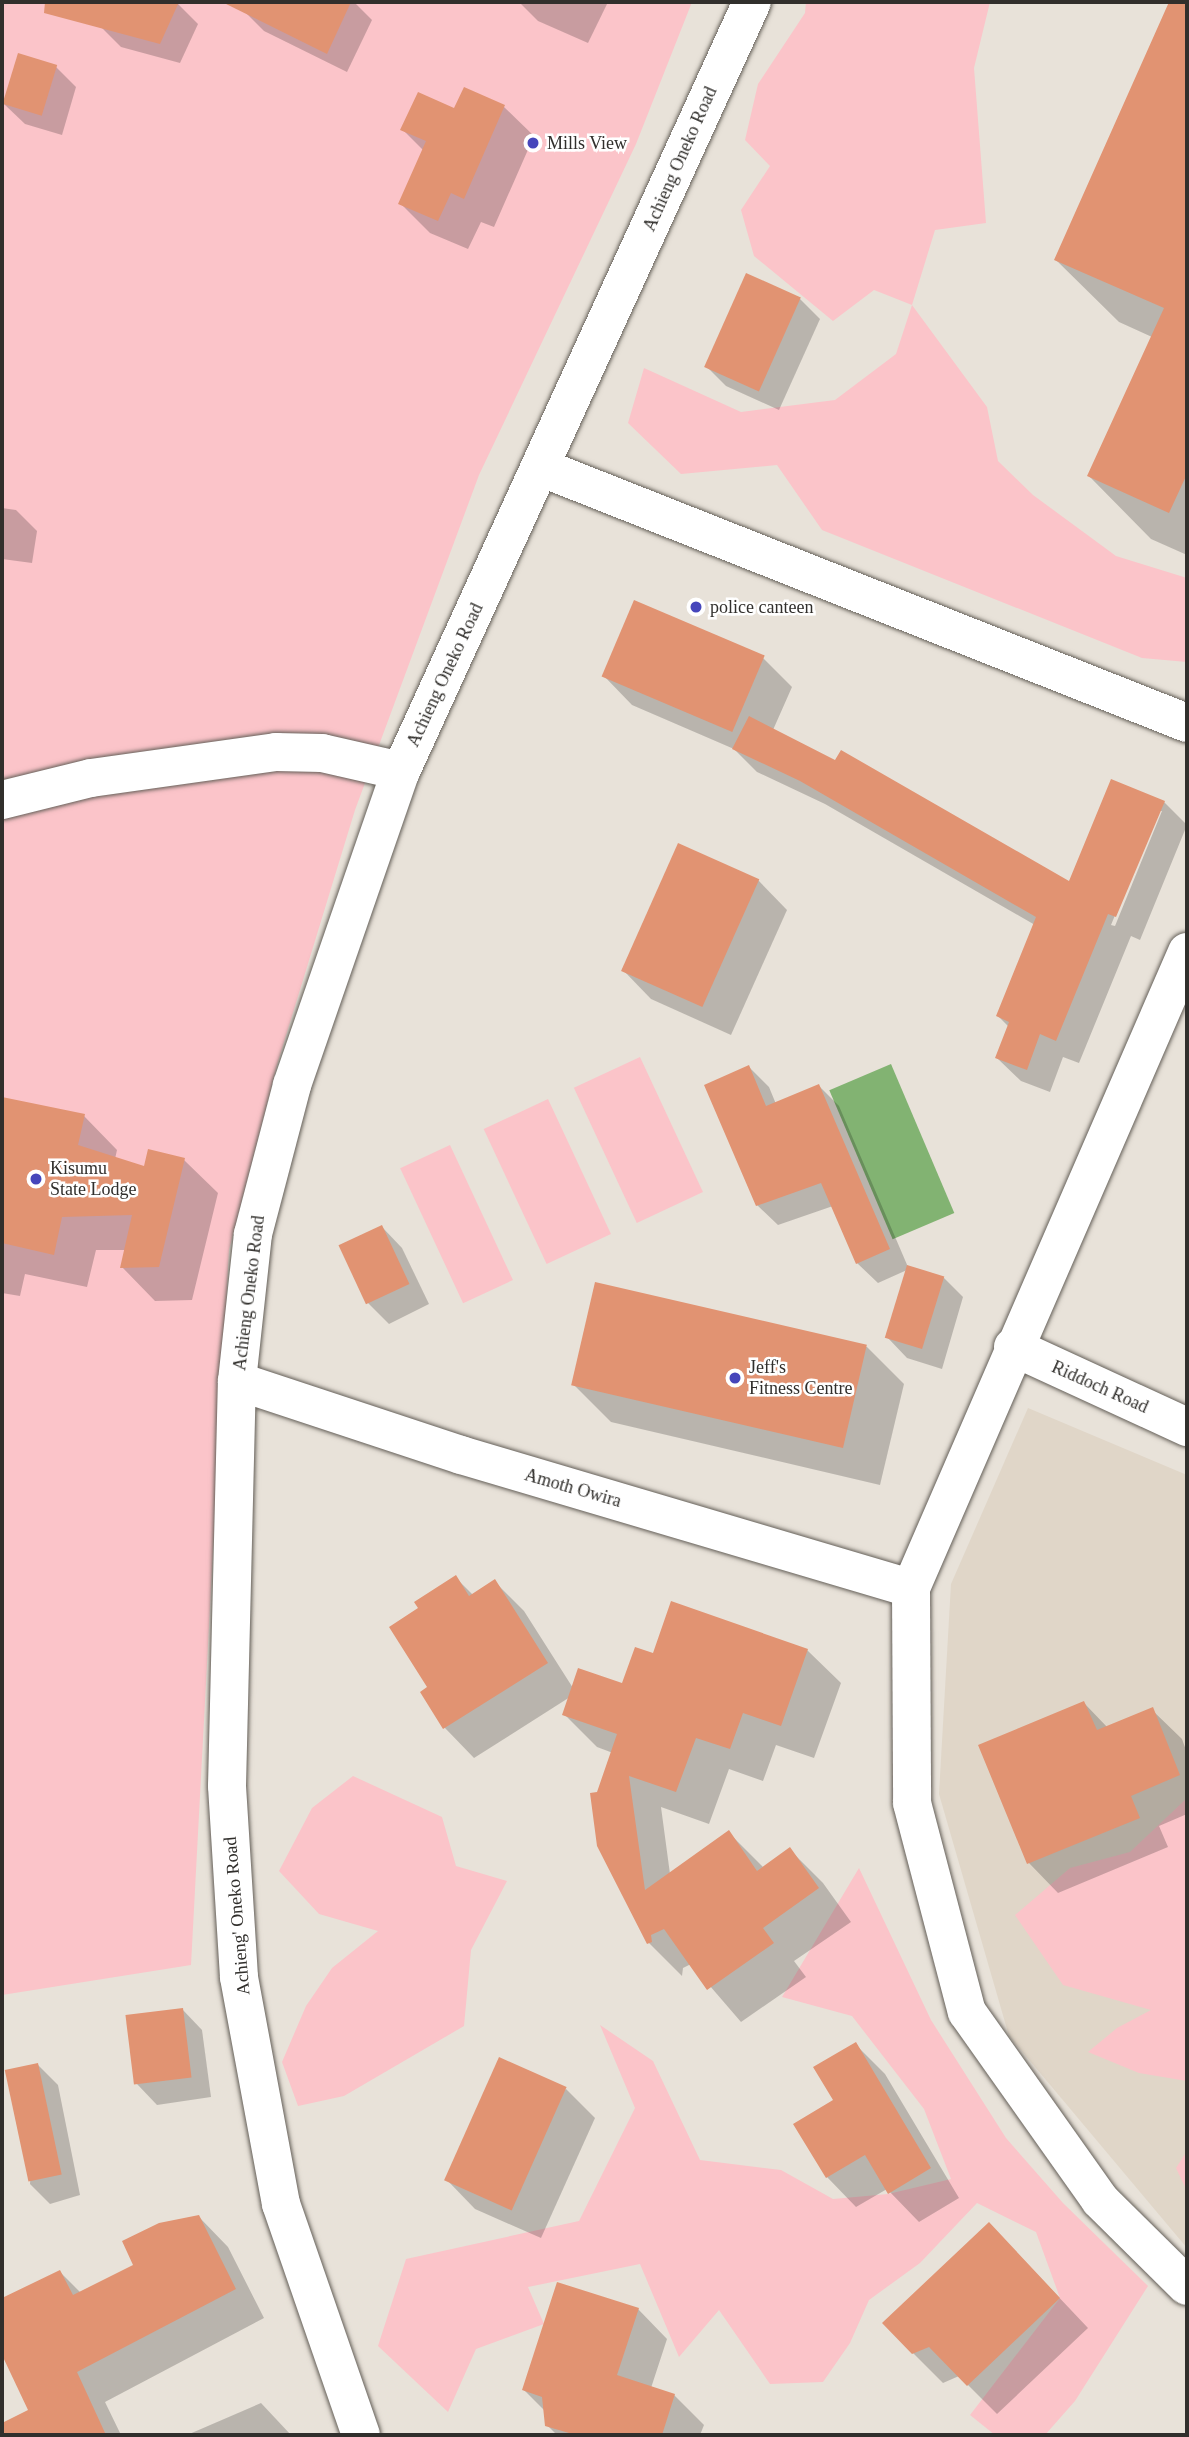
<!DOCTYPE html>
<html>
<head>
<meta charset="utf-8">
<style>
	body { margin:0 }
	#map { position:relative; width:1189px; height:2437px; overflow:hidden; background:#e8e2d9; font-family:"Times New Roman",serif }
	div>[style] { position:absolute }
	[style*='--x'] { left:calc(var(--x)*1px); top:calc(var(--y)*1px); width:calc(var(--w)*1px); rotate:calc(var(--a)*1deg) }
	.built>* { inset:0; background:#e0d6c8 }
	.green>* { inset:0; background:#fbc4c9; transform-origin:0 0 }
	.water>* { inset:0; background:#82b372; transform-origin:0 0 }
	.shadow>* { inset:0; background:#0003 }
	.building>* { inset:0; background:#e19372; transform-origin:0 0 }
	.roads { filter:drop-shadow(0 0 2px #645f58) drop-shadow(0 0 2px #645f58) }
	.street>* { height:38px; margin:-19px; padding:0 19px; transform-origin:19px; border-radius:19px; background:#fff }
	.secondary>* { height:38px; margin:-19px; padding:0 19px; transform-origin:19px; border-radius:19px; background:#fff }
	.dots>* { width:19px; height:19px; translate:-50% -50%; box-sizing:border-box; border:4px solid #fff; border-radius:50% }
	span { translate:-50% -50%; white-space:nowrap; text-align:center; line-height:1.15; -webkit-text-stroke:5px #fff; paint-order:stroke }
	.poi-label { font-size:18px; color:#312f2c }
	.left { translate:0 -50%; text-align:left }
	.street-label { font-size:18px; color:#312f2c }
	.frame { position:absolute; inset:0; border:4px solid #312f2c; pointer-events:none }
</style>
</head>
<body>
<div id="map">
	<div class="built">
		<i style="clip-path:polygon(1028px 1408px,1187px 1475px,1187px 2248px,1009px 2036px,939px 1794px,951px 1584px)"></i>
	</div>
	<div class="green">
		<i style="clip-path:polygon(2px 2px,692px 2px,636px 144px,479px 475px,355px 810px,277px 1065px,229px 1250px,191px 1965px,2px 1995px)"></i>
		<i style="clip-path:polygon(806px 2px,990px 2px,974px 68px,986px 223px,935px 230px,912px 305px,987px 407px,998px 461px,1033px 495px,1116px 556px,1187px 578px,1187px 662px,1142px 658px,822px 530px,777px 465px,681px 474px,628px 423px,644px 368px,741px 412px,835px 400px,896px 354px,912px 305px,874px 290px,833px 321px,754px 256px,741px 210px,770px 166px,745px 140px,758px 84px,805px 13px)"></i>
		<i style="left:640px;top:1057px;width:149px;height:73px;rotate:65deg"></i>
		<i style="left:548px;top:1099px;width:149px;height:71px;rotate:65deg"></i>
		<i style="left:450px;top:1145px;width:149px;height:55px;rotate:65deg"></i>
		<i style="clip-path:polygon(353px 1776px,442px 1817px,456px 1866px,507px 1881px,471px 1950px,464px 2026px,344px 2096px,298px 2106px,282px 2062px,306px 2006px,332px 1968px,378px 1931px,319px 1914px,279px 1871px,312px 1808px)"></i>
		<i style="clip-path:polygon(1187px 1798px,1187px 2081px,1139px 2073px,1088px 2052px,1117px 2028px,1151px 2010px,1063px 1985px,1015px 1915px,1070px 1868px,1130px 1852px)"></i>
		<i style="clip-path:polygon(859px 1868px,931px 2020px,1006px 2138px,1063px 2203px,1148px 2286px,1075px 2401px,1045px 2435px,995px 2435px,970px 2415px,1060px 2298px,1036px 2232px,977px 2203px,920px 2263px,869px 2300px,850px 2343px,823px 2382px,770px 2384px,719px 2310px,679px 2357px,640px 2264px,528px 2287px,544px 2324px,476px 2349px,448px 2412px,378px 2346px,406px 2259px,579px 2221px,635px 2108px,600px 2025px,653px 2061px,700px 2160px,781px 2170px,833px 2199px,888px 2194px,951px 2179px,924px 2109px,852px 2016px,782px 1997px)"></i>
		<i style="clip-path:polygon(1187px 2151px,1187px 2191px,1176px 2168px)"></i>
	</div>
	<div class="water">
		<i style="left:891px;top:1064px;width:162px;height:67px;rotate:67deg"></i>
	</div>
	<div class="shadow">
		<i style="clip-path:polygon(107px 2px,178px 4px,198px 24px,180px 63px,121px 47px,101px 27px)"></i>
		<i style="clip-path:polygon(247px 2px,354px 2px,372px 20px,347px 72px,264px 31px,244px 11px)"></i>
		<i style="clip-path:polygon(519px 2px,608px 2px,588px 43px,538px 21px)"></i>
		<i style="clip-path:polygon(1171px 2px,1187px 2px,1187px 555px,1151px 539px,1089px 476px,1152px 337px,1119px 322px,1056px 260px)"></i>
		<i style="clip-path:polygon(56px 67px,76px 87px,62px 135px,25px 124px,4px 104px)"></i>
		<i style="clip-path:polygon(504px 107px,534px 136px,494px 227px,481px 222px,468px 249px,430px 233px,400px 203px,423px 150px,403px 130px,455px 110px)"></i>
		<i style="clip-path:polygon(800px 299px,820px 319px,779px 410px,726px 386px,706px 366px)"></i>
		<i style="clip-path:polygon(2px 508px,16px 510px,37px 531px,32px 563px,2px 559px)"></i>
		<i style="clip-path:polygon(evenodd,763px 658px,792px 687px,773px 730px,1070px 883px,1164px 802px,1187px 825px,1140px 940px,1131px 936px,1079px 1063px,1063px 1057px,1050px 1092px,1021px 1081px,997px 1058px,1009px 1027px,998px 1016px,1035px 925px,825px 804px,757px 772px,734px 749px,632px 705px,603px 675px,763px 658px,1158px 811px,1162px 811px,1115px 926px,1111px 925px,1158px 811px)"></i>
		<i style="clip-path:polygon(758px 880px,787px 910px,731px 1035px,651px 999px,622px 969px)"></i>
		<i style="clip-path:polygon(749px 1067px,769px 1087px,776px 1104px,819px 1086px,839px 1106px,908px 1267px,943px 1277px,963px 1297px,942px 1369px,907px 1358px,887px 1337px,907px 1270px,878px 1283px,857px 1263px,833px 1206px,778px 1225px,757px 1205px)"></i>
		<i style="clip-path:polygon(2px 1099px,84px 1116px,117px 1150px,115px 1159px,146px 1168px,184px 1160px,218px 1193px,192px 1300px,155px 1301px,122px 1267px,126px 1250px,96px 1250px,87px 1287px,25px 1274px,20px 1296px,2px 1293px)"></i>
		<i style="clip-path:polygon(382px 1227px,402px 1248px,429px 1304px,389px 1324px,368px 1303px)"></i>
		<i style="clip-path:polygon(597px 1284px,867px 1347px,904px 1384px,880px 1485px,611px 1422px,573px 1384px)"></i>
		<i style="clip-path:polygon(456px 1578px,473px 1595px,495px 1582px,524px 1611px,573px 1688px,623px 1686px,654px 1655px,807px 1650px,841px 1683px,814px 1758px,776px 1745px,763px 1781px,729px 1769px,709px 1824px,661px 1807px,670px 1874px,729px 1833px,764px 1868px,790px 1850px,823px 1883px,851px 1922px,794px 1961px,806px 1977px,741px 2022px,691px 1964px,683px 1968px,682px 1976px,649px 1943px,598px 1794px,613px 1753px,597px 1747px,564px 1714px,570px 1697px,474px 1758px,445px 1728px,422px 1692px,429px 1688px,420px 1609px)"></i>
		<i style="clip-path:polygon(1084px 1703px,1108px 1728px,1152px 1710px,1182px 1739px,1187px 1753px,1187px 1814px,1159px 1826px,1168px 1847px,1058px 1893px,1029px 1863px,980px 1746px)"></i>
		<i style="clip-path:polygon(182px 2009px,202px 2030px,211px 2097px,157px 2105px,137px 2084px)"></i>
		<i style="clip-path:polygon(855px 2044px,885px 2074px,959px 2198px,919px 2222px,887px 2189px,856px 2207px,827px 2177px,835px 2101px)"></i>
		<i style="clip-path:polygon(38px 2065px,58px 2085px,80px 2195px,50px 2204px,30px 2184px)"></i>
		<i style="clip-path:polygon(566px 2089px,595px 2118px,541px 2238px,475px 2209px,446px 2179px)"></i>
		<i style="clip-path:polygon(199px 2217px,228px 2247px,264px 2318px,105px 2402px,121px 2435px,20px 2435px,31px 2411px,2px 2351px,2px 2300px,60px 2272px,81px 2293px,135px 2265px)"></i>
		<i style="clip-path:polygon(1018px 2254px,1088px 2328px,997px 2414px,959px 2376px,943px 2383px,913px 2353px)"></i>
		<i style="clip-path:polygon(638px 2309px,667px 2339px,651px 2388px,674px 2395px,704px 2425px,700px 2435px,557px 2435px,547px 2425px,545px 2411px,524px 2390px)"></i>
		<i style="clip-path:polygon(261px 2403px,291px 2435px,187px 2435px)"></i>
	</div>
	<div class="building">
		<i style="clip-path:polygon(45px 2px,179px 2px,160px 44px,44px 13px)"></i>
		<i style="clip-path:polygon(222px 2px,351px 2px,327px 54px)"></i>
		<i style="clip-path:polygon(1169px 2px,1187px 2px,1187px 474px,1169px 513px,1087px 476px,1164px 308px,1054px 260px)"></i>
		<i style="left:18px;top:53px;width:41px;height:53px;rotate:17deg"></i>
		<i style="clip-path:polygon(464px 87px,505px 105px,464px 199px,451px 193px,438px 221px,398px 204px,426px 141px,400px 130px,418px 92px,454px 108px)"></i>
		<i style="left:746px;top:273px;width:60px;height:103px;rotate:24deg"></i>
		<i style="left:634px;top:600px;width:142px;height:83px;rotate:23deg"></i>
		<i style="clip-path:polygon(749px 716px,835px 760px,841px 750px,1069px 881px,1111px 779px,1165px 801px,1116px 917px,1108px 914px,1056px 1041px,1040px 1034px,1027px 1070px,995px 1058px,1009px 1022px,996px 1016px,1036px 917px,800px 781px,732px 749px)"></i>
		<i style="left:678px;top:843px;width:89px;height:140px;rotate:24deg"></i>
		<i style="clip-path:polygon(749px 1065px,766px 1106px,819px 1084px,890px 1249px,856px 1264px,821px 1183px,756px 1206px,704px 1085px)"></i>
		<i style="clip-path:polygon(2px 1097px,85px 1114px,78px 1145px,144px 1166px,148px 1149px,185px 1158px,159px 1267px,120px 1268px,132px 1215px,62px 1217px,54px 1255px,2px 1243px)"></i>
		<i style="left:382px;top:1225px;width:65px;height:48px;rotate:65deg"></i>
		<i style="left:907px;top:1265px;width:39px;height:76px;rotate:17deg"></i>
		<i style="left:595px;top:1282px;width:279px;height:106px;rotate:13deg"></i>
		<i style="clip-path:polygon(456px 1575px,469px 1596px,495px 1579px,548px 1663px,443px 1729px,420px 1692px,427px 1687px,389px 1627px,418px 1608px,414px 1602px)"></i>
		<i style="clip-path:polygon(671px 1601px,808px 1649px,781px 1726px,743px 1713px,730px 1749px,696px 1738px,676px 1792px,629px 1776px,645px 1890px,729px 1830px,757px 1871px,790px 1847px,819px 1888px,763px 1928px,774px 1943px,707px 1990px,664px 1929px,651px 1935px,652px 1942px,647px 1944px,597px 1846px,590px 1793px,597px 1792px,617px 1734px,562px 1715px,578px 1668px,622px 1683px,635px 1647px,653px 1653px)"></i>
		<i style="clip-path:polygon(1084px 1701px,1097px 1730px,1153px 1707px,1180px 1775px,1131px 1796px,1140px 1818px,1027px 1864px,978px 1745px)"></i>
		<i style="left:183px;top:2008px;width:70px;height:58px;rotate:83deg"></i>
		<i style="clip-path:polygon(856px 2042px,931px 2168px,888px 2194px,865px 2155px,826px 2178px,793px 2124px,833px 2100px,813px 2067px)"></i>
		<i style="left:499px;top:2057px;width:74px;height:135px;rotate:24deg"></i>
		<i style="left:38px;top:2063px;width:114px;height:34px;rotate:78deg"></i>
		<i style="clip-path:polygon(199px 2215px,236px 2289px,77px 2372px,106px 2435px,2px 2435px,2px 2423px,28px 2410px,2px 2355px,2px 2298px,60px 2270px,73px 2295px,133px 2265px,122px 2241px,159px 2223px)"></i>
		<i style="clip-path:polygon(989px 2222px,1060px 2298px,967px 2386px,929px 2347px,912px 2354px,882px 2323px)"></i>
		<i style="clip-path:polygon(557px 2282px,639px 2308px,617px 2375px,675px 2394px,662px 2435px,576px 2435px,545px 2426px,542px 2397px,522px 2390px)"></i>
	</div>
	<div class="roads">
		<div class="street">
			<i style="--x:540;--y:467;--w:696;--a:21.59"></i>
			<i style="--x:2;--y:800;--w:92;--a:-13.9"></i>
			<i style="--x:91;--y:778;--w:187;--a:-8"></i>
			<i style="--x:276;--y:752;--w:46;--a:1.2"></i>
			<i style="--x:322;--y:753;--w:81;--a:12.8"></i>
			<i style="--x:1187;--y:952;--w:693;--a:113.46"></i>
			<i style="--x:911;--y:1588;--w:215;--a:89.7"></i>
			<i style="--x:912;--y:1803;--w:216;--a:75.3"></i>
			<i style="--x:967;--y:2012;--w:230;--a:54.7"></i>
			<i style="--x:1100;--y:2200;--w:122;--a:44.7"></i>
			<i style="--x:1013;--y:1347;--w:192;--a:24.7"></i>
			<i style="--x:237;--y:1381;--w:236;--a:18.3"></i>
			<i style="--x:461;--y:1455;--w:469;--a:16.5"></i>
		</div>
		<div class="secondary">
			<i style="--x:361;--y:2435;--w:244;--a:-109.1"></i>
			<i style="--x:281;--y:2204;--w:231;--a:-100.5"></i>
			<i style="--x:239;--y:1977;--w:191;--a:-93.6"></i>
			<i style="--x:227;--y:1786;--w:405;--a:-88.6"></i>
			<i style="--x:237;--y:1381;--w:148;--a:-83.8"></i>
			<i style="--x:253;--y:1234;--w:154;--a:-75.3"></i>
			<i style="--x:292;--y:1085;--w:332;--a:-70.9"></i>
			<i style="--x:401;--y:771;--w:845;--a:-65.47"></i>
		</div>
	</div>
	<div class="dots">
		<i style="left:533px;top:143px;background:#4646bb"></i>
		<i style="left:696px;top:607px;background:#4646bb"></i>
		<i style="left:36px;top:1179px;background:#4646bb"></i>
		<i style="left:735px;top:1378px;background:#4646bb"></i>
	</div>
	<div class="poi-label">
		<span class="left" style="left:547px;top:143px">Mills View</span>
		<span class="left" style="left:710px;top:607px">police canteen</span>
		<span class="left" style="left:50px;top:1179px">Kisumu<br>State Lodge</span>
		<span class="left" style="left:749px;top:1378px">Jeff's<br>Fitness Centre</span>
	</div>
	<div class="street-label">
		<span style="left:680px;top:159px;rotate:-66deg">Achieng Oneko Road</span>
		<span style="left:445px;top:675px;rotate:-65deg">Achieng Oneko Road</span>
		<span style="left:249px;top:1293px;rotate:-83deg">Achieng Oneko Road</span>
		<span style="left:1100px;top:1387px;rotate:24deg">Riddoch Road</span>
		<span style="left:573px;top:1488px;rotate:16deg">Amoth Owira</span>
		<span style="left:237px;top:1916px;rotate:-95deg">Achieng' Oneko Road</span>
	</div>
	<div class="frame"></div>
</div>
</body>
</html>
